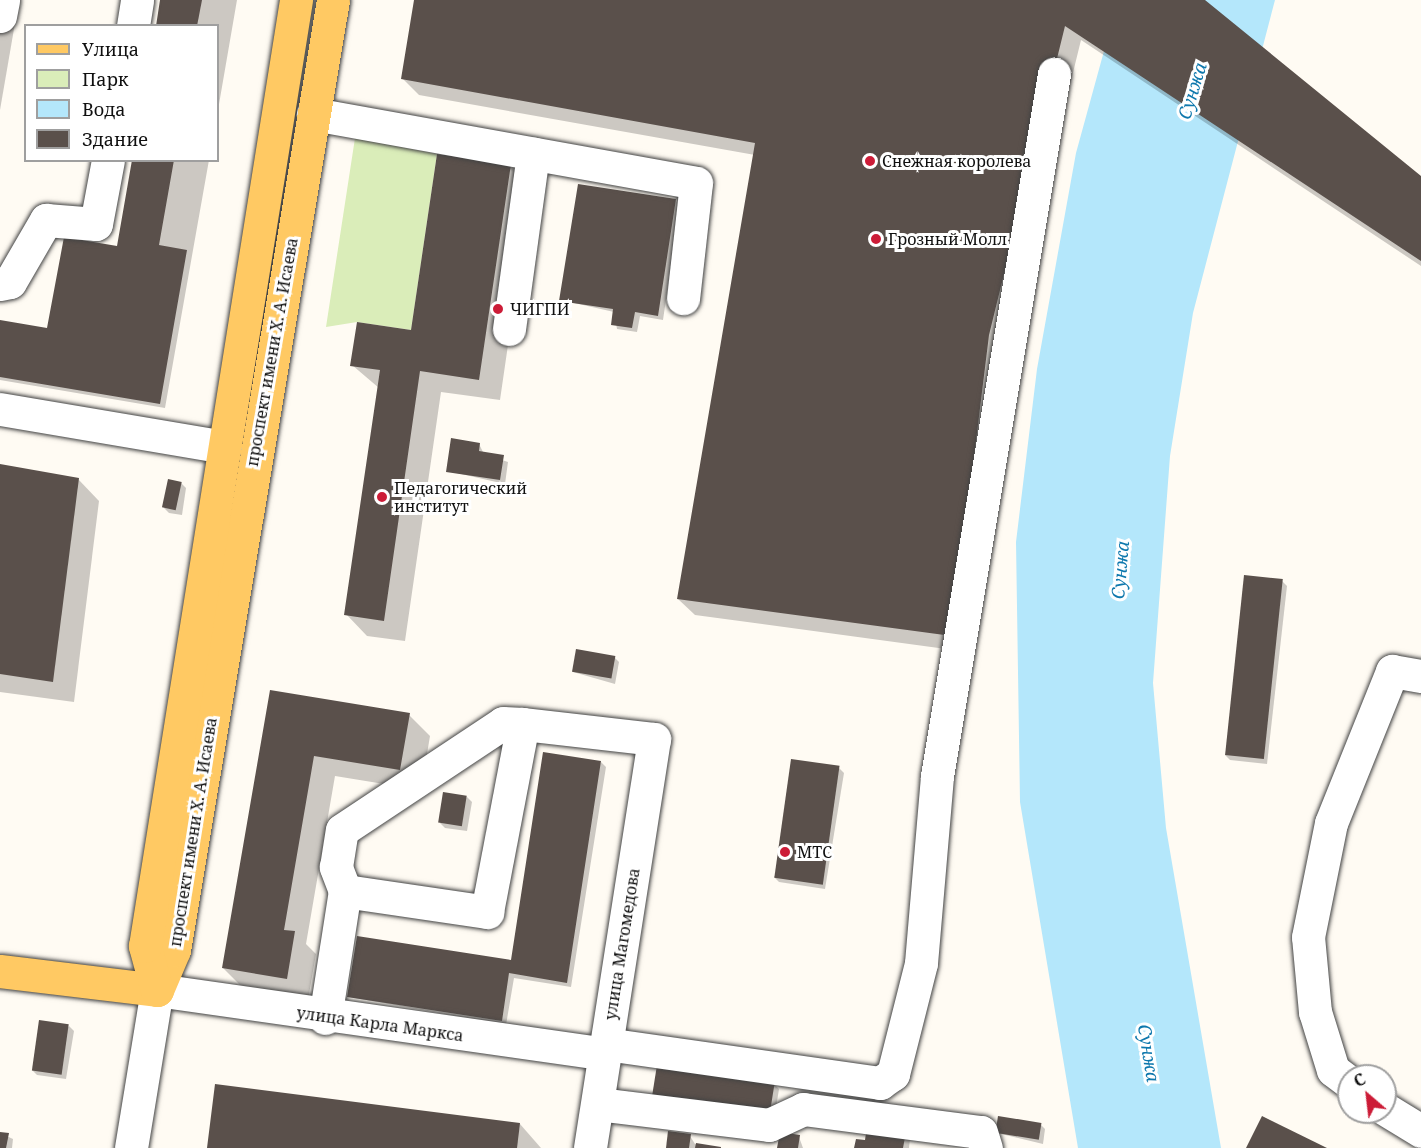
<!DOCTYPE html>
<html>
<head>
<meta charset="utf-8">
<style>
	body { margin:0 }
	#map { position:relative; width:1421px; height:1148px; overflow:hidden; background:#fffbf3; font-family:"Noto Serif",serif }
	div>[style] { position:absolute }
	[style*='--x'] { left:calc(var(--x)*1px); top:calc(var(--y)*1px); width:calc(var(--w)*1px); rotate:calc(var(--a)*1deg) }
	.green>* { inset:0; background:#daedb9 }
	.water>* { inset:0; background:#b4e7fb }
	.shadow>* { inset:0; background:#0003 }
	.building>* { inset:0; background:#5a504b; transform-origin:0 0 }
	.roads { filter:drop-shadow(0 0 2px #434343) drop-shadow(0 0 2px #434343) }
	.minor>* { height:33px; margin:-16.5px; padding:0 16.5px; transform-origin:16.5px; border-radius:16.5px; background:#fff }
	.major>* { height:33px; margin:-16.5px; padding:0 16.5px; transform-origin:16.5px; border-radius:16.5px; background:#ffc963 }
	.dots>* { width:16px; height:16px; translate:-50% -50%; box-sizing:border-box; border:3px solid #fff; border-radius:50% }
	span { translate:-50% -50%; white-space:nowrap; text-align:center; line-height:1.15; -webkit-text-stroke:6px #fff; paint-order:stroke }
	.poi-label { font-size:16px; color:#101010 }
	.left { translate:0 -50%; text-align:left }
	.street-label { font-size:16px; color:#101010 }
	.water-label { font-size:18px; color:#0e78ad; font-style:italic }
	.legend { position:absolute; left:24px; top:24px; width:195px; height:138px; box-sizing:border-box; background:#fff; border:2px solid #9f9f9f; margin:0; padding:8px 10px; list-style:none; font-size:18px; color:#101010 }
	.legend li { display:flex; align-items:center; gap:12px; height:30px }
	.legend b { width:30px; border:2px solid #9f9f9f }
	.north { position:absolute; left:1337px; top:1064px; width:60px; height:60px; box-sizing:border-box; background:#fff; border:2px solid #9f9f9f; border-radius:50%; rotate:332deg; font-size:16px; font-weight:700; line-height:24px; text-align:center; color:#101010 }
	.north::after { content:''; display:block; margin:auto; width:21px; height:27px; background:#cc1c37; clip-path:polygon(50% 0,100% 100%,50% 72%,0 100%) }
</style>
</head>
<body>
<div id="map">
	<div class="green">
		<i style="clip-path:polygon(355px 138px,437px 154px,411px 330px,357px 322px,326px 327px)"></i>
	</div>
	<div class="water">
		<i style="clip-path:polygon(1118px 0,1275px 0,1193px 313px,1170px 456px,1153px 683px,1166px 828px,1221px 1148px,1078px 1148px,1020px 802px,1016px 542px,1037px 369px,1076px 153px)"></i>
	</div>
	<div class="shadow">
		<i style="clip-path:polygon(0 0,19px 0,0 110px)"></i>
		<i style="clip-path:polygon(162px 0,237px 0,218px 110px,218px 26px,157px 26px)"></i>
		<i style="clip-path:polygon(415px 0,1202px 0,1421px 178px,1421px 266px,1081px 40px,1005px 351px,968px 652px,695px 615px,678px 599px,755px 155px,419px 95px,403px 79px)"></i>
		<i style="clip-path:polygon(134px 160px,209px 160px,165px 408px,0 380px,0 321px,52px 330px,118px 248px)"></i>
		<i style="clip-path:polygon(510px 166px,531px 187px,500px 400px,441px 392px,405px 641px,367px 636px,346px 614px,379px 388px,352px 365px,412px 331px)"></i>
		<i style="clip-path:polygon(675px 200px,680px 205px,663px 320px,640px 316px,637px 332px,617px 329px,614px 312px,561px 300px)"></i>
		<i style="clip-path:polygon(479px 444px,484px 454px,508px 462px,505px 484px,448px 471px)"></i>
		<i style="clip-path:polygon(0 466px,78px 479px,99px 501px,74px 702px,0 692px)"></i>
		<i style="clip-path:polygon(181px 483px,186px 488px,182px 515px,169px 513px,164px 508px)"></i>
		<i style="clip-path:polygon(1282px 581px,1287px 586px,1267px 764px,1230px 760px,1225px 755px)"></i>
		<i style="clip-path:polygon(614px 657px,619px 662px,615px 684px,573px 672px)"></i>
		<i style="clip-path:polygon(271px 691px,409px 715px,430px 736px,421px 790px,335px 776px,306px 944px,316px 954px,308px 1000px,244px 989px,223px 968px)"></i>
		<i style="clip-path:polygon(601px 762px,606px 767px,571px 987px,514px 978px,506px 1025px,349px 997px,512px 961px)"></i>
		<i style="clip-path:polygon(839px 768px,844px 773px,825px 889px,779px 882px,774px 877px)"></i>
		<i style="clip-path:polygon(467px 797px,472px 802px,467px 831px,445px 828px,440px 823px)"></i>
		<i style="clip-path:polygon(69px 1026px,74px 1031px,66px 1079px,37px 1075px,32px 1070px)"></i>
		<i style="clip-path:polygon(774px 1084px,779px 1089px,774px 1120px,659px 1103px)"></i>
		<i style="clip-path:polygon(520px 1124px,541px 1148px,208px 1148px)"></i>
		<i style="clip-path:polygon(1040px 1124px,1045px 1129px,1043px 1144px,997px 1133px)"></i>
		<i style="clip-path:polygon(0 1133px,13px 1139px,12px 1148px,0 1148px)"></i>
		<i style="clip-path:polygon(690px 1136px,695px 1144px,720px 1148px,667px 1148px)"></i>
		<i style="clip-path:polygon(799px 1137px,803px 1148px,779px 1148px)"></i>
		<i style="clip-path:polygon(910px 1138px,909px 1148px,856px 1148px,857px 1141px)"></i>
	</div>
	<div class="building">
		<i style="clip-path:polygon(160px 0,202px 0,197px 26px,156px 26px)"></i>
		<i style="clip-path:polygon(414px 0,1205px 0,1421px 176px,1421px 261px,1065px 26px,989px 335px,952px 636px,677px 599px,755px 143px,401px 79px)"></i>
		<i style="clip-path:polygon(437px 154px,511px 164px,479px 380px,420px 371px,384px 621px,344px 615px,380px 370px,350px 366px,357px 322px,411px 330px)"></i>
		<i style="clip-path:polygon(132px 160px,174px 160px,159px 245px,187px 250px,160px 404px,0 377px,0 320px,47px 328px,64px 237px,117px 246px)"></i>
		<i style="clip-path:polygon(578px 184px,676px 199px,658px 316px,635px 312px,632px 328px,611px 325px,613px 309px,559px 301px)"></i>
		<i style="clip-path:polygon(451px 438px,480px 443px,479px 451px,504px 455px,500px 480px,446px 472px)"></i>
		<i style="clip-path:polygon(0 464px,79px 478px,53px 682px,0 674px)"></i>
		<i style="left:168px;top:479px;width:14px;height:29px;rotate:12deg"></i>
		<i style="left:1244px;top:575px;width:39px;height:181px;rotate:6deg"></i>
		<i style="left:576px;top:649px;width:40px;height:23px;rotate:10deg"></i>
		<i style="clip-path:polygon(270px 690px,410px 713px,400px 770px,314px 756px,284px 930px,295px 931px,287px 979px,222px 968px)"></i>
		<i style="clip-path:polygon(543px 752px,601px 761px,567px 983px,509px 973px,502px 1021px,347px 997px,357px 936px,511px 960px)"></i>
		<i style="left:791px;top:759px;width:49px;height:120px;rotate:8deg"></i>
		<i style="left:443px;top:792px;width:24px;height:31px;rotate:9deg"></i>
		<i style="left:39px;top:1020px;width:30px;height:51px;rotate:8deg"></i>
		<i style="left:657px;top:1065px;width:119px;height:33px;rotate:9deg"></i>
		<i style="clip-path:polygon(215px 1084px,520px 1123px,517px 1148px,207px 1148px)"></i>
		<i style="left:998px;top:1116px;width:44px;height:17px;rotate:9deg"></i>
		<i style="clip-path:polygon(1262px 1116px,1327px 1148px,1246px 1148px)"></i>
		<i style="clip-path:polygon(867px 1126px,906px 1132px,903px 1148px,854px 1148px,856px 1139px,865px 1140px)"></i>
		<i style="clip-path:polygon(668px 1131px,691px 1134px,689px 1148px,666px 1148px)"></i>
		<i style="clip-path:polygon(0 1132px,9px 1133px,6px 1148px,0 1148px)"></i>
		<i style="clip-path:polygon(780px 1132px,800px 1135px,798px 1148px,777px 1148px)"></i>
		<i style="clip-path:polygon(696px 1143px,721px 1147px,721px 1148px,695px 1148px)"></i>
	</div>
	<div class="roads">
		<div class="minor">
			<i style="--x:0;--y:16;--w:16;--a:-79"></i>
			<i style="--x:133;--y:26;--w:26;--a:-81"></i>
			<i style="--x:313;--y:114;--w:389;--a:10.2"></i>
			<i style="--x:696;--y:183;--w:116;--a:96.4"></i>
			<i style="--x:0;--y:284;--w:10;--a:-11"></i>
			<i style="--x:10;--y:282;--w:72;--a:-59.9"></i>
			<i style="--x:46;--y:220;--w:50;--a:4.6"></i>
			<i style="--x:96;--y:224;--w:65;--a:-79.4"></i>
			<i style="--x:509;--y:329;--w:177;--a:-82.2"></i>
			<i style="--x:0;--y:409;--w:228;--a:9.6"></i>
			<i style="--x:345;--y:891;--w:26;--a:-111"></i>
			<i style="--x:336;--y:867;--w:37;--a:-81"></i>
			<i style="--x:342;--y:830;--w:193;--a:-33.6"></i>
			<i style="--x:503;--y:723;--w:20;--a:3"></i>
			<i style="--x:325;--y:1018;--w:129;--a:-81.1"></i>
			<i style="--x:345;--y:891;--w:144;--a:8.4"></i>
			<i style="--x:487;--y:912;--w:191;--a:-79.2"></i>
			<i style="--x:523;--y:724;--w:132;--a:6.5"></i>
			<i style="--x:654;--y:739;--w:414;--a:98.9"></i>
			<i style="--x:606;--y:1044;--w:277;--a:8.1"></i>
			<i style="--x:880;--y:1083;--w:16;--a:-35"></i>
			<i style="--x:893;--y:1074;--w:114;--a:-75.8"></i>
			<i style="--x:921;--y:963;--w:188;--a:-85.1"></i>
			<i style="--x:937;--y:776;--w:712;--a:-80.54"></i>
			<i style="--x:1349;--y:1082;--w:20;--a:-143"></i>
			<i style="--x:1333;--y:1070;--w:61;--a:-107.2"></i>
			<i style="--x:1315;--y:1012;--w:75;--a:-95.3"></i>
			<i style="--x:1308;--y:937;--w:116;--a:-78.6"></i>
			<i style="--x:1331;--y:823;--w:164;--a:-68.1"></i>
			<i style="--x:1392;--y:671;--w:29;--a:10"></i>
			<i style="--x:598;--y:1104;--w:172;--a:7"></i>
			<i style="--x:769;--y:1125;--w:38;--a:-25"></i>
			<i style="--x:803;--y:1109;--w:179;--a:7.4"></i>
			<i style="--x:981;--y:1132;--w:17;--a:73"></i>
			<i style="--x:1385;--y:1109;--w:42;--a:31.4"></i>
			<i style="--x:131;--y:1148;--w:160;--a:-80.7"></i>
			<i style="--x:157;--y:990;--w:452;--a:8.1"></i>
		</div>
		<div class="major">
			<i style="--x:0;--y:971;--w:158;--a:6.9"></i>
			<i style="--x:157;--y:990;--w:43;--a:-67"></i>
			<i style="--x:174;--y:950;--w:963;--a:-80.5"></i>
			<i style="--x:157;--y:990;--w:46;--a:-105.3"></i>
			<i style="--x:145;--y:946;--w:958;--a:-80.93"></i>
		</div>
	</div>
	<div class="dots">
		<i style="left:870px;top:161px;background:#cc1c37"></i>
		<i style="left:876px;top:239px;background:#cc1c37"></i>
		<i style="left:498px;top:309px;background:#cc1c37"></i>
		<i style="left:382px;top:497px;background:#cc1c37"></i>
		<i style="left:785px;top:852px;background:#cc1c37"></i>
	</div>
	<div class="poi-label">
		<span class="left" style="left:882px;top:161px">Снежная королева</span>
		<span class="left" style="left:888px;top:239px">Грозный Молл</span>
		<span class="left" style="left:510px;top:309px">ЧИГПИ</span>
		<span class="left" style="left:394px;top:497px">Педагогический<br>институт</span>
		<span class="left" style="left:797px;top:852px">МТС</span>
	</div>
	<div class="street-label">
		<span style="left:272px;top:352px;rotate:-80deg">проспект имени Х. А. Исаева</span>
		<span style="left:193px;top:832px;rotate:-81deg">проспект имени Х. А. Исаева</span>
		<span style="left:622px;top:944px;rotate:-81deg">улица Магомедова</span>
		<span style="left:380px;top:1024px;rotate:8deg">улица Карла Маркса</span>
	</div>
	<div class="water-label">
		<span style="left:1192px;top:91px;rotate:-73deg">Сунжа</span>
		<span style="left:1120px;top:570px;rotate:-85deg">Сунжа</span>
		<span style="left:1149px;top:1053px;rotate:81deg">Сунжа</span>
	</div>
	<ul class="legend">
	<li><b style="height:8px;background:#ffc963"></b>Улица</li>
	<li><b style="height:16px;background:#daedb9"></b>Парк</li>
	<li><b style="height:16px;background:#b4e7fb"></b>Вода</li>
	<li><b style="height:16px;background:#5a504b"></b>Здание</li>
	</ul>
	<div class="north">С</div>
</div>
</body>
</html>
